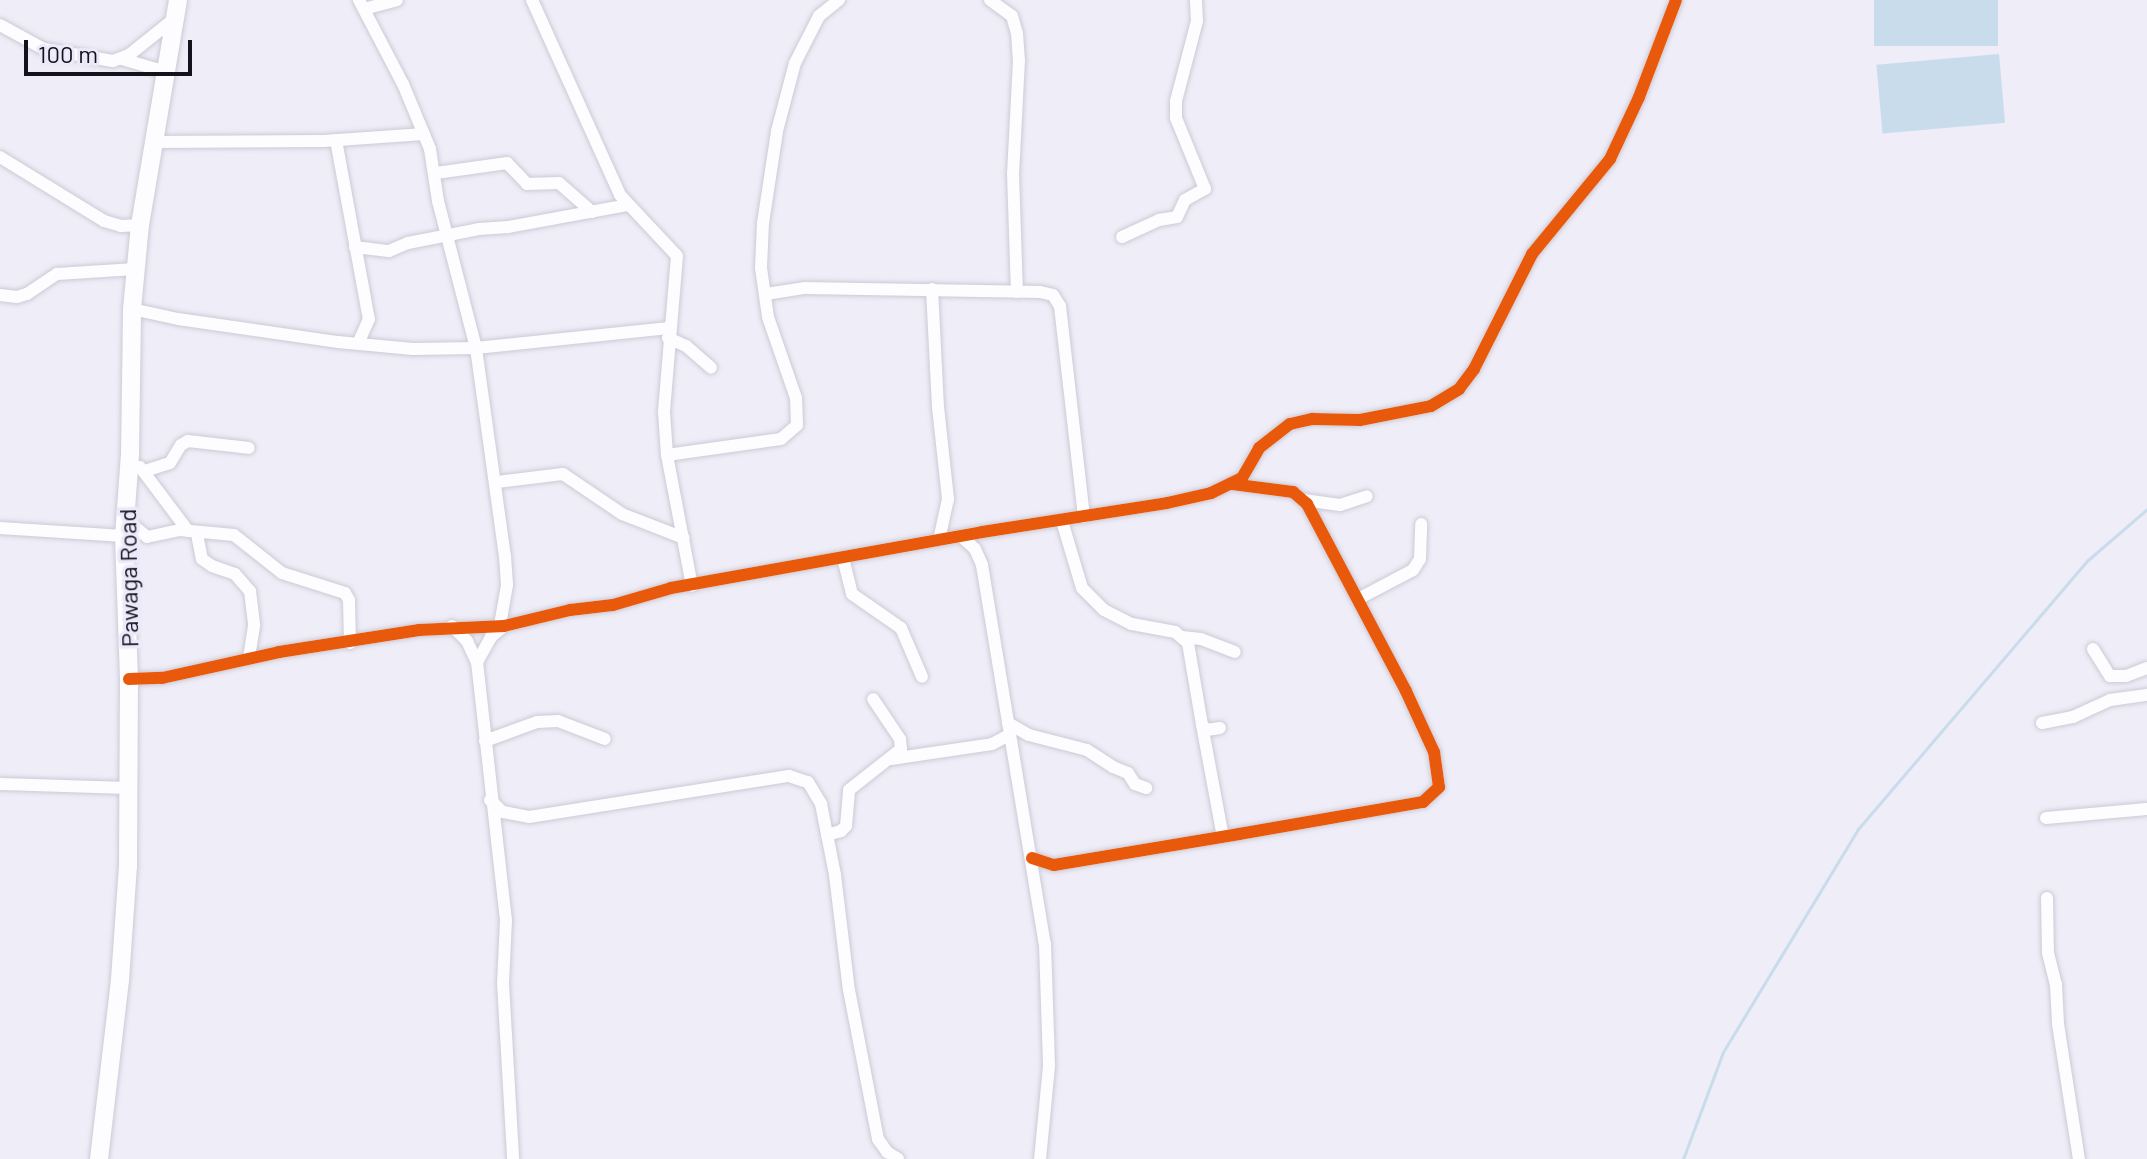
<!DOCTYPE html>
<html>
<head>
<meta charset="utf-8">
<style>
	body { margin:0 }
	#map { position:relative; width:2147px; height:1159px; overflow:hidden; background:#efedf7; font-family:Barlow,sans-serif }
	div>[style] { position:absolute }
	[style*='--x'] { left:calc(var(--x)*1px); top:calc(var(--y)*1px); width:calc(var(--w)*1px); rotate:calc(var(--a)*1deg) }
	.water>* { inset:0; background:#c8dcec; transform-origin:0 0 }
	.stream>* { height:3px; margin:-1.5px; padding:0 1.5px; transform-origin:1.5px; border-radius:1.5px; background:#c8dcec }
	.roads { filter:drop-shadow(0 0 2px #cccad5) drop-shadow(0 0 2px #cccad5) }
	.minor>* { height:12px; margin:-6px; padding:0 6px; transform-origin:6px; border-radius:6px; background:#fdfcfe }
	.secondary>* { height:18px; margin:-9px; padding:0 9px; transform-origin:9px; border-radius:9px; background:#fdfcfe }
	.cycleway>* { height:12px; margin:-6px; padding:0 6px; transform-origin:6px; border-radius:6px; background:#e8590c }
	span { translate:-50% -50%; white-space:nowrap; text-align:center; line-height:1.15; -webkit-text-stroke:7px #ece9fb; paint-order:stroke }
	.street-label { font-size:24px; color:#14121c }
	.scale { position:absolute; left:24px; top:40px; width:168px; height:36px; box-sizing:border-box; border:4px solid #14121c; border-top:0; padding-left:10px; font-size:24px; line-height:28px; white-space:nowrap; color:#14121c; -webkit-text-stroke:6px #ece9fb; paint-order:stroke }
</style>
</head>
<body>
<div id="map">
	<div class="water">
		<i style="left:1874px;top:0;width:124px;height:46px"></i>
		<i style="left:1999px;top:54px;width:69px;height:123px;rotate:85deg"></i>
	</div>
	<div class="stream">
		<i style="--x:1683;--y:1159;--w:114;--a:-69.5"></i>
		<i style="--x:1723;--y:1052;--w:261;--a:-58.8"></i>
		<i style="--x:1858;--y:829;--w:354;--a:-49.5"></i>
		<i style="--x:2088;--y:560;--w:78;--a:-40.8"></i>
	</div>
	<div class="roads">
		<div class="minor">
			<i style="--x:359;--y:0;--w:95;--a:62.4"></i>
			<i style="--x:403;--y:84;--w:70;--a:67.4"></i>
			<i style="--x:430;--y:149;--w:53;--a:81.3"></i>
			<i style="--x:438;--y:201;--w:152;--a:75.5"></i>
			<i style="--x:476;--y:348;--w:210;--a:82.1"></i>
			<i style="--x:505;--y:556;--w:29;--a:86"></i>
			<i style="--x:507;--y:585;--w:41;--a:99.9"></i>
			<i style="--x:532;--y:0;--w:214;--a:65.7"></i>
			<i style="--x:620;--y:195;--w:83;--a:46.9"></i>
			<i style="--x:677;--y:256;--w:157;--a:94.8"></i>
			<i style="--x:664;--y:412;--w:43;--a:86"></i>
			<i style="--x:667;--y:455;--w:133;--a:79.2"></i>
			<i style="--x:990;--y:0;--w:27;--a:36"></i>
			<i style="--x:1012;--y:16;--w:18;--a:74"></i>
			<i style="--x:1017;--y:33;--w:27;--a:86"></i>
			<i style="--x:1019;--y:60;--w:113;--a:93"></i>
			<i style="--x:1013;--y:173;--w:119;--a:88.1"></i>
			<i style="--x:364;--y:9;--w:34;--a:-15"></i>
			<i style="--x:0;--y:25;--w:50;--a:28.6"></i>
			<i style="--x:44;--y:49;--w:70;--a:9.9"></i>
			<i style="--x:113;--y:61;--w:17;--a:-21"></i>
			<i style="--x:129;--y:55;--w:58;--a:-38.7"></i>
			<i style="--x:122;--y:59;--w:46;--a:16.5"></i>
			<i style="--x:336;--y:140;--w:182;--a:79.6"></i>
			<i style="--x:369;--y:319;--w:27;--a:114"></i>
			<i style="--x:155;--y:142;--w:169;--a:-0.3"></i>
			<i style="--x:324;--y:141;--w:100;--a:-4"></i>
			<i style="--x:0;--y:157;--w:122;--a:31.6"></i>
			<i style="--x:104;--y:221;--w:18;--a:16"></i>
			<i style="--x:121;--y:226;--w:19;--a:-3"></i>
			<i style="--x:436;--y:173;--w:72;--a:-8"></i>
			<i style="--x:507;--y:163;--w:29;--a:46"></i>
			<i style="--x:527;--y:184;--w:32;--a:-2"></i>
			<i style="--x:559;--y:183;--w:44;--a:41.3"></i>
			<i style="--x:1122;--y:237;--w:41;--a:-24.7"></i>
			<i style="--x:1159;--y:220;--w:18;--a:-9"></i>
			<i style="--x:1177;--y:217;--w:19;--a:-65"></i>
			<i style="--x:1185;--y:200;--w:23;--a:-29"></i>
			<i style="--x:1205;--y:189;--w:77;--a:-112.2"></i>
			<i style="--x:1176;--y:118;--w:17;--a:-90"></i>
			<i style="--x:1176;--y:101;--w:83;--a:-75.3"></i>
			<i style="--x:1197;--y:21;--w:21;--a:-93"></i>
			<i style="--x:355;--y:247;--w:34;--a:7"></i>
			<i style="--x:389;--y:251;--w:21;--a:-23"></i>
			<i style="--x:408;--y:243;--w:72;--a:-11.2"></i>
			<i style="--x:479;--y:229;--w:29;--a:-4"></i>
			<i style="--x:508;--y:227;--w:122;--a:-10.4"></i>
			<i style="--x:932;--y:289;--w:118;--a:87.1"></i>
			<i style="--x:938;--y:407;--w:93;--a:83.8"></i>
			<i style="--x:948;--y:499;--w:42;--a:102.4"></i>
			<i style="--x:766;--y:294;--w:38;--a:-9"></i>
			<i style="--x:804;--y:288;--w:236;--a:1"></i>
			<i style="--x:1040;--y:292;--w:13;--a:13"></i>
			<i style="--x:1053;--y:295;--w:13;--a:58"></i>
			<i style="--x:1060;--y:306;--w:212;--a:83.5"></i>
			<i style="--x:0;--y:295;--w:17;--a:7"></i>
			<i style="--x:17;--y:297;--w:10;--a:-17"></i>
			<i style="--x:27;--y:294;--w:36;--a:-34"></i>
			<i style="--x:57;--y:274;--w:78;--a:-3.7"></i>
			<i style="--x:132;--y:309;--w:47;--a:12.3"></i>
			<i style="--x:178;--y:319;--w:162;--a:8.2"></i>
			<i style="--x:338;--y:342;--w:75;--a:5.3"></i>
			<i style="--x:413;--y:349;--w:63;--a:-0.9"></i>
			<i style="--x:476;--y:348;--w:194;--a:-5.9"></i>
			<i style="--x:668;--y:338;--w:20;--a:24"></i>
			<i style="--x:686;--y:346;--w:33;--a:41"></i>
			<i style="--x:667;--y:455;--w:115;--a:-8"></i>
			<i style="--x:781;--y:439;--w:21;--a:-41"></i>
			<i style="--x:797;--y:425;--w:27;--a:-92"></i>
			<i style="--x:796;--y:398;--w:86;--a:-109.1"></i>
			<i style="--x:768;--y:317;--w:49;--a:-98.1"></i>
			<i style="--x:761;--y:268;--w:45;--a:-87.5"></i>
			<i style="--x:763;--y:223;--w:93;--a:-81.3"></i>
			<i style="--x:777;--y:131;--w:70;--a:-75.2"></i>
			<i style="--x:795;--y:63;--w:53;--a:-62.9"></i>
			<i style="--x:819;--y:16;--w:26;--a:-39"></i>
			<i style="--x:140;--y:467;--w:80;--a:53.1"></i>
			<i style="--x:145;--y:471;--w:26;--a:-18"></i>
			<i style="--x:170;--y:463;--w:21;--a:-59"></i>
			<i style="--x:181;--y:445;--w:8;--a:-30"></i>
			<i style="--x:188;--y:441;--w:61;--a:6.5"></i>
			<i style="--x:497;--y:482;--w:66;--a:-6.9"></i>
			<i style="--x:563;--y:474;--w:71;--a:34.1"></i>
			<i style="--x:622;--y:514;--w:66;--a:21.2"></i>
			<i style="--x:1304;--y:500;--w:36;--a:8"></i>
			<i style="--x:1340;--y:505;--w:28;--a:-18"></i>
			<i style="--x:125;--y:519;--w:28;--a:39"></i>
			<i style="--x:147;--y:537;--w:34;--a:-12"></i>
			<i style="--x:180;--y:530;--w:54;--a:5.3"></i>
			<i style="--x:234;--y:535;--w:61;--a:38.4"></i>
			<i style="--x:282;--y:573;--w:66;--a:17.6"></i>
			<i style="--x:345;--y:593;--w:8;--a:60"></i>
			<i style="--x:349;--y:600;--w:43;--a:88.7"></i>
			<i style="--x:1062;--y:521;--w:70;--a:73.4"></i>
			<i style="--x:1082;--y:588;--w:31;--a:45"></i>
			<i style="--x:1104;--y:610;--w:31;--a:27"></i>
			<i style="--x:1132;--y:624;--w:44;--a:10.5"></i>
			<i style="--x:1175;--y:632;--w:17;--a:40"></i>
			<i style="--x:1188;--y:643;--w:83;--a:80.3"></i>
			<i style="--x:1202;--y:725;--w:7;--a:45"></i>
			<i style="--x:1207;--y:730;--w:13;--a:-9"></i>
			<i style="--x:0;--y:528;--w:124;--a:3.7"></i>
			<i style="--x:197;--y:534;--w:25;--a:79"></i>
			<i style="--x:202;--y:559;--w:12;--a:35"></i>
			<i style="--x:212;--y:566;--w:24;--a:19"></i>
			<i style="--x:235;--y:574;--w:23;--a:49"></i>
			<i style="--x:250;--y:591;--w:35;--a:83"></i>
			<i style="--x:254;--y:626;--w:33;--a:99"></i>
			<i style="--x:961;--y:536;--w:19;--a:43"></i>
			<i style="--x:975;--y:549;--w:17;--a:66"></i>
			<i style="--x:982;--y:565;--w:384;--a:80.6"></i>
			<i style="--x:1045;--y:944;--w:122;--a:88.1"></i>
			<i style="--x:1049;--y:1066;--w:93;--a:95.5"></i>
			<i style="--x:843;--y:558;--w:37;--a:76"></i>
			<i style="--x:852;--y:594;--w:60;--a:34.8"></i>
			<i style="--x:901;--y:628;--w:53;--a:66.8"></i>
			<i style="--x:1358;--y:599;--w:62;--a:-27.8"></i>
			<i style="--x:1413;--y:570;--w:13;--a:-58"></i>
			<i style="--x:1420;--y:559;--w:35;--a:-88"></i>
			<i style="--x:452;--y:626;--w:21;--a:45"></i>
			<i style="--x:467;--y:641;--w:23;--a:65"></i>
			<i style="--x:504;--y:626;--w:17;--a:140"></i>
			<i style="--x:491;--y:637;--w:29;--a:119"></i>
			<i style="--x:477;--y:662;--w:260;--a:83.6"></i>
			<i style="--x:506;--y:920;--w:63;--a:92.7"></i>
			<i style="--x:503;--y:983;--w:176;--a:86.7"></i>
			<i style="--x:1182;--y:637;--w:19;--a:6"></i>
			<i style="--x:1201;--y:639;--w:36;--a:21"></i>
			<i style="--x:2093;--y:649;--w:32;--a:58"></i>
			<i style="--x:2110;--y:676;--w:16;--a:0"></i>
			<i style="--x:2126;--y:676;--w:22;--a:-21"></i>
			<i style="--x:129;--y:679;--w:33;--a:-2"></i>
			<i style="--x:162;--y:678;--w:120;--a:-12.5"></i>
			<i style="--x:279;--y:652;--w:142;--a:-8.9"></i>
			<i style="--x:419;--y:630;--w:85;--a:-2.7"></i>
			<i style="--x:504;--y:626;--w:68;--a:-13.6"></i>
			<i style="--x:570;--y:610;--w:43;--a:-6.6"></i>
			<i style="--x:613;--y:605;--w:60;--a:-16.3"></i>
			<i style="--x:671;--y:588;--w:316;--a:-10.2"></i>
			<i style="--x:982;--y:532;--w:187;--a:-8.9"></i>
			<i style="--x:1167;--y:503;--w:45;--a:-12.8"></i>
			<i style="--x:1211;--y:493;--w:34;--a:-26"></i>
			<i style="--x:1242;--y:478;--w:34;--a:-60"></i>
			<i style="--x:1259;--y:448;--w:39;--a:-38"></i>
			<i style="--x:1290;--y:424;--w:23;--a:-13"></i>
			<i style="--x:1312;--y:419;--w:48;--a:1.2"></i>
			<i style="--x:1360;--y:420;--w:72;--a:-11.2"></i>
			<i style="--x:1431;--y:406;--w:33;--a:-31"></i>
			<i style="--x:1459;--y:389;--w:25;--a:-53"></i>
			<i style="--x:1474;--y:369;--w:129;--a:-63.2"></i>
			<i style="--x:1532;--y:254;--w:123;--a:-50.6"></i>
			<i style="--x:1610;--y:159;--w:68;--a:-64.9"></i>
			<i style="--x:1639;--y:97;--w:104;--a:-69.1"></i>
			<i style="--x:1008;--y:723;--w:24;--a:30"></i>
			<i style="--x:1029;--y:735;--w:60;--a:14.5"></i>
			<i style="--x:1087;--y:750;--w:31;--a:33"></i>
			<i style="--x:1113;--y:767;--w:16;--a:22"></i>
			<i style="--x:1128;--y:773;--w:13;--a:58"></i>
			<i style="--x:1135;--y:784;--w:12;--a:20"></i>
			<i style="--x:2042;--y:723;--w:32;--a:-11"></i>
			<i style="--x:2073;--y:717;--w:41;--a:-24.7"></i>
			<i style="--x:2110;--y:700;--w:37;--a:-8"></i>
			<i style="--x:1202;--y:725;--w:114;--a:79.4"></i>
			<i style="--x:485;--y:741;--w:55;--a:-20.1"></i>
			<i style="--x:537;--y:722;--w:21;--a:-3"></i>
			<i style="--x:558;--y:721;--w:50;--a:21"></i>
			<i style="--x:891;--y:759;--w:102;--a:-8.4"></i>
			<i style="--x:992;--y:744;--w:19;--a:-28"></i>
			<i style="--x:0;--y:784;--w:129;--a:1.8"></i>
			<i style="--x:490;--y:800;--w:18;--a:43"></i>
			<i style="--x:503;--y:812;--w:26;--a:11"></i>
			<i style="--x:529;--y:817;--w:263;--a:-9"></i>
			<i style="--x:789;--y:776;--w:20;--a:18"></i>
			<i style="--x:808;--y:782;--w:26;--a:59"></i>
			<i style="--x:821;--y:804;--w:72;--a:78.8"></i>
			<i style="--x:835;--y:875;--w:116;--a:83.1"></i>
			<i style="--x:849;--y:990;--w:152;--a:79"></i>
			<i style="--x:878;--y:1139;--w:16;--a:55"></i>
			<i style="--x:887;--y:1152;--w:13;--a:32"></i>
			<i style="--x:2046;--y:818;--w:101;--a:-5.1"></i>
			<i style="--x:827;--y:835;--w:15;--a:-16"></i>
			<i style="--x:841;--y:831;--w:7;--a:-45"></i>
			<i style="--x:846;--y:826;--w:36;--a:-85"></i>
			<i style="--x:849;--y:790;--w:66;--a:-38.3"></i>
			<i style="--x:901;--y:749;--w:10;--a:-96"></i>
			<i style="--x:900;--y:739;--w:48;--a:-124"></i>
			<i style="--x:1032;--y:858;--w:23;--a:18"></i>
			<i style="--x:1054;--y:865;--w:188;--a:-9.5"></i>
			<i style="--x:1239;--y:834;--w:187;--a:-9.9"></i>
			<i style="--x:1423;--y:802;--w:22;--a:-43"></i>
			<i style="--x:1439;--y:787;--w:35;--a:-98"></i>
			<i style="--x:1434;--y:752;--w:67;--a:-114.7"></i>
			<i style="--x:1406;--y:691;--w:212;--a:-117.9"></i>
			<i style="--x:1307;--y:504;--w:18;--a:-139"></i>
			<i style="--x:1293;--y:492;--w:63;--a:-172.6"></i>
			<i style="--x:2047;--y:898;--w:55;--a:89"></i>
			<i style="--x:2048;--y:953;--w:32;--a:76"></i>
			<i style="--x:2056;--y:984;--w:40;--a:87.1"></i>
			<i style="--x:2058;--y:1024;--w:137;--a:81.2"></i>
		</div>
		<div class="secondary">
			<i style="--x:99;--y:1159;--w:180;--a:-83.3"></i>
			<i style="--x:120;--y:980;--w:113;--a:-86"></i>
			<i style="--x:128;--y:867;--w:188;--a:-89.7"></i>
			<i style="--x:129;--y:679;--w:143;--a:-92"></i>
			<i style="--x:124;--y:536;--w:81;--a:-85.8"></i>
			<i style="--x:130;--y:455;--w:146;--a:-89.2"></i>
			<i style="--x:132;--y:309;--w:84;--a:-84.6"></i>
			<i style="--x:140;--y:225;--w:228;--a:-80.4"></i>
		</div>
	</div>
	<div class="cycleway">
		<i style="--x:129;--y:679;--w:33;--a:-2"></i>
		<i style="--x:162;--y:678;--w:120;--a:-12.5"></i>
		<i style="--x:279;--y:652;--w:142;--a:-8.9"></i>
		<i style="--x:419;--y:630;--w:85;--a:-2.7"></i>
		<i style="--x:504;--y:626;--w:68;--a:-13.6"></i>
		<i style="--x:570;--y:610;--w:43;--a:-6.6"></i>
		<i style="--x:613;--y:605;--w:60;--a:-16.3"></i>
		<i style="--x:671;--y:588;--w:316;--a:-10.2"></i>
		<i style="--x:982;--y:532;--w:187;--a:-8.9"></i>
		<i style="--x:1167;--y:503;--w:45;--a:-12.8"></i>
		<i style="--x:1211;--y:493;--w:34;--a:-26"></i>
		<i style="--x:1242;--y:478;--w:34;--a:-60"></i>
		<i style="--x:1259;--y:448;--w:39;--a:-38"></i>
		<i style="--x:1290;--y:424;--w:23;--a:-13"></i>
		<i style="--x:1312;--y:419;--w:48;--a:1.2"></i>
		<i style="--x:1360;--y:420;--w:72;--a:-11.2"></i>
		<i style="--x:1431;--y:406;--w:33;--a:-31"></i>
		<i style="--x:1459;--y:389;--w:25;--a:-53"></i>
		<i style="--x:1474;--y:369;--w:129;--a:-63.2"></i>
		<i style="--x:1532;--y:254;--w:123;--a:-50.6"></i>
		<i style="--x:1610;--y:159;--w:68;--a:-64.9"></i>
		<i style="--x:1639;--y:97;--w:104;--a:-69.1"></i>
		<i style="--x:1032;--y:858;--w:23;--a:18"></i>
		<i style="--x:1054;--y:865;--w:188;--a:-9.5"></i>
		<i style="--x:1239;--y:834;--w:187;--a:-9.9"></i>
		<i style="--x:1423;--y:802;--w:22;--a:-43"></i>
		<i style="--x:1439;--y:787;--w:35;--a:-98"></i>
		<i style="--x:1434;--y:752;--w:67;--a:-114.7"></i>
		<i style="--x:1406;--y:691;--w:212;--a:-117.9"></i>
		<i style="--x:1307;--y:504;--w:18;--a:-139"></i>
		<i style="--x:1293;--y:492;--w:63;--a:-172.6"></i>
	</div>
	<div class="street-label">
		<span style="left:128px;top:578px;rotate:-91deg">Pawaga Road</span>
	</div>
	<div class="scale">100 m</div>
</div>
</body>
</html>
